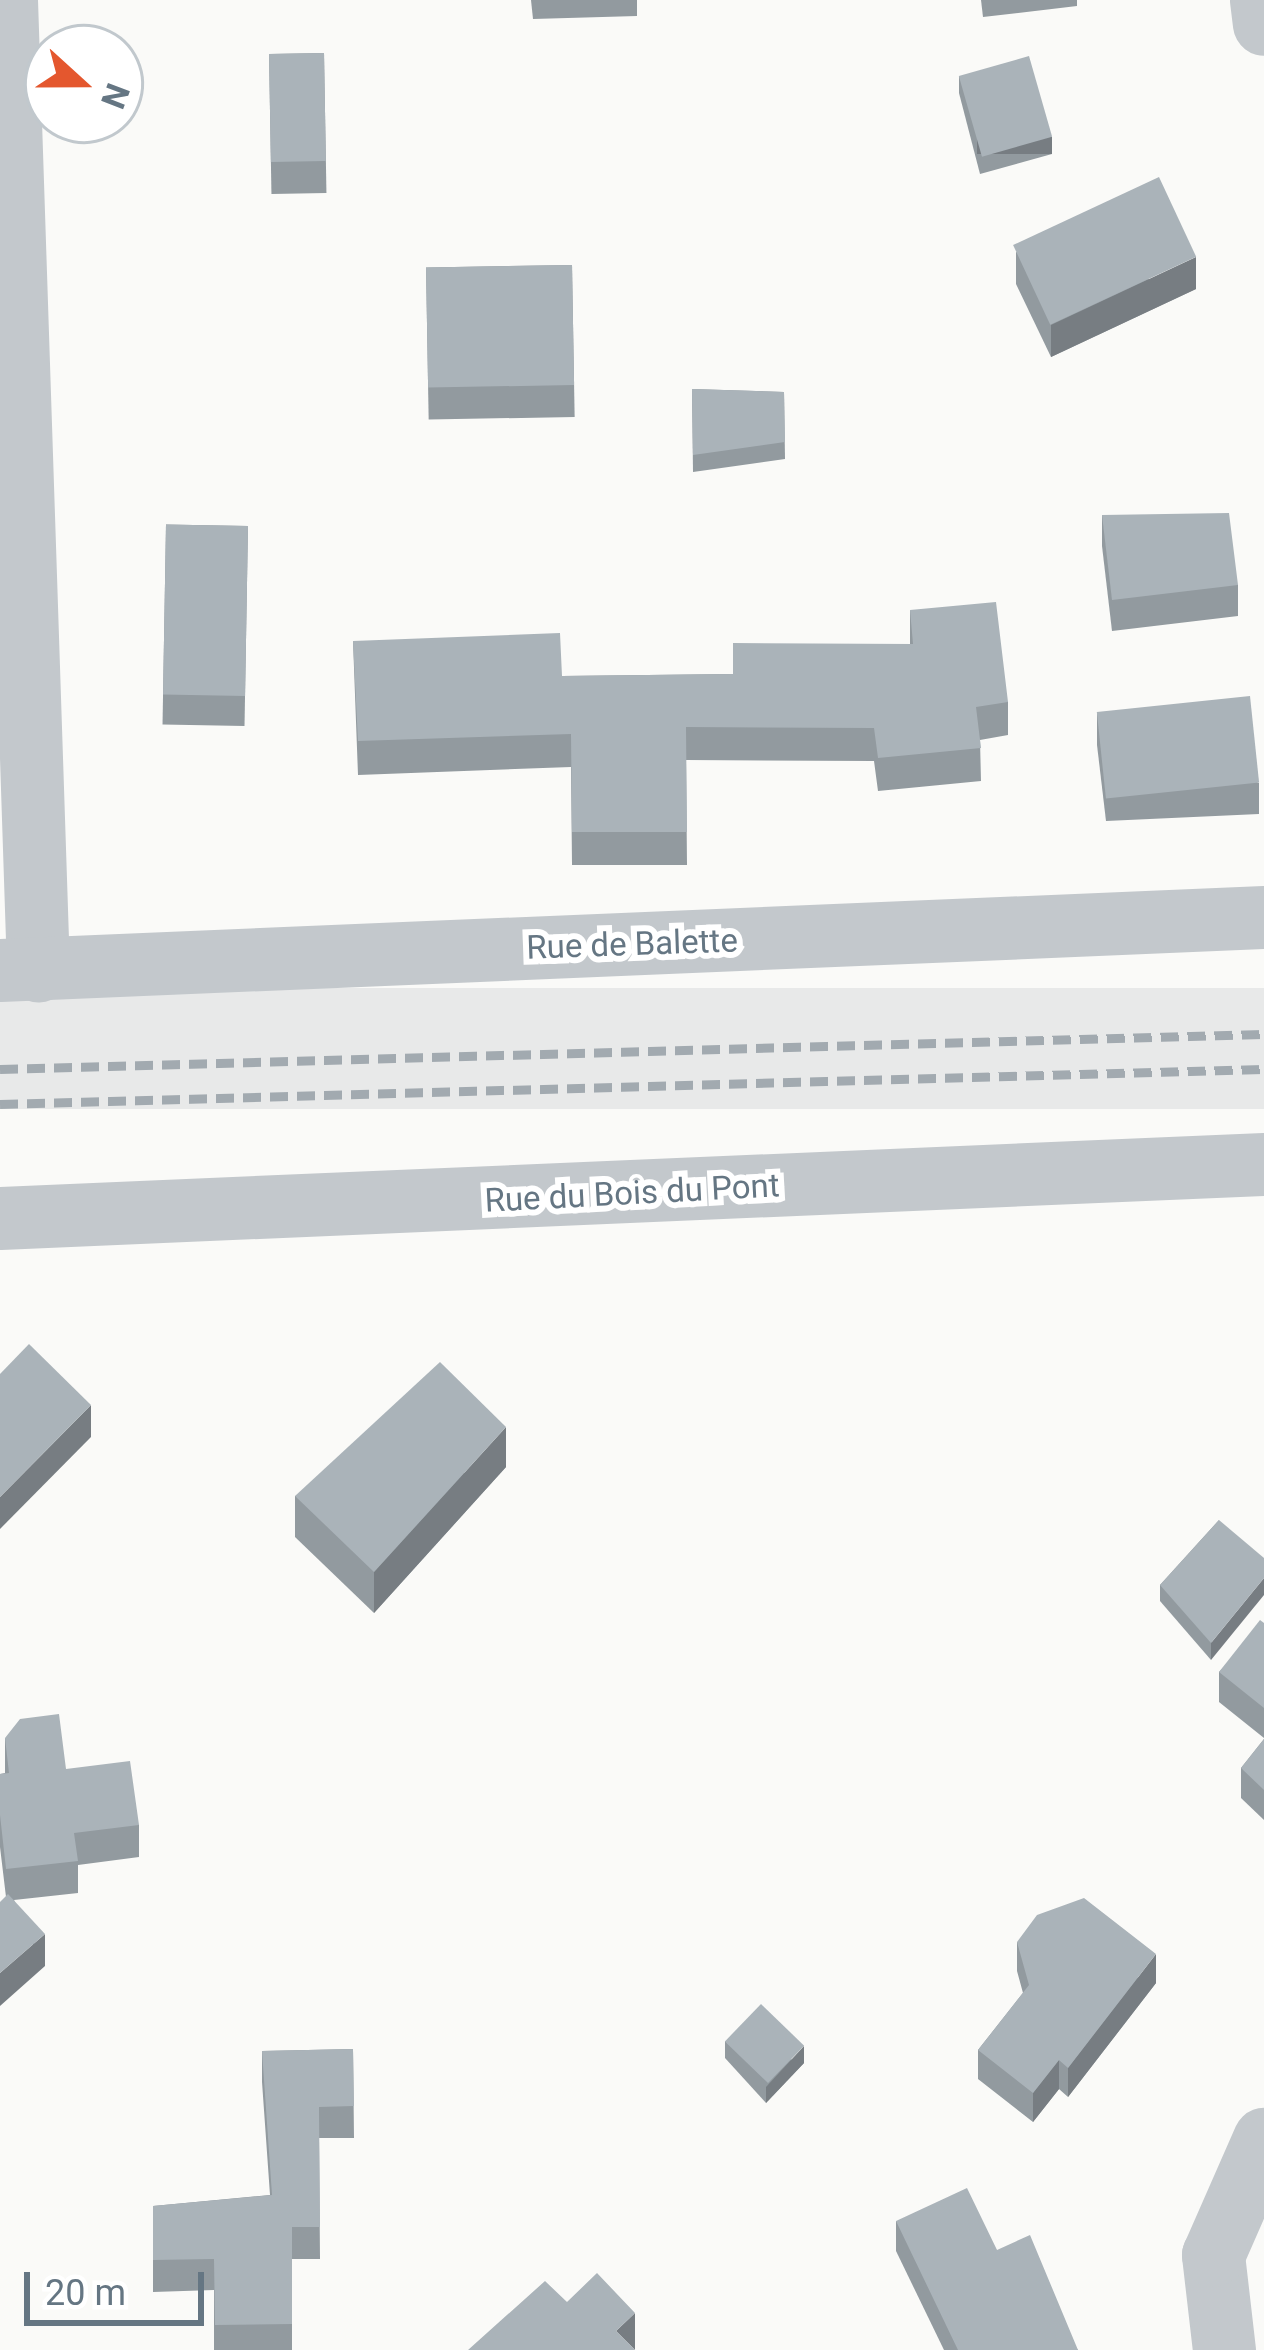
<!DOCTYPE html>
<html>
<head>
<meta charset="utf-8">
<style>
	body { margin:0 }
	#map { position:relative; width:1264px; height:2350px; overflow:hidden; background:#fafaf8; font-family:Roboto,sans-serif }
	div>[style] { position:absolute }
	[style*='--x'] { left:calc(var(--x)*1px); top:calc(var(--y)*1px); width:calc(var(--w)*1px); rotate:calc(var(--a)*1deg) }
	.built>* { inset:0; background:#e8e9e9; transform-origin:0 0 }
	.minor>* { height:63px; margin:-31.5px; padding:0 31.5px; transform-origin:31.5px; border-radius:31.5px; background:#c3c8cc }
	.rail>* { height:9px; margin-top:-4.5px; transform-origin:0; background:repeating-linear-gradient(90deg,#a2aab0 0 18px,transparent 0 27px) }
	.wall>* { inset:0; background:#929a9f; transform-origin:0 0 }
	.shaded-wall>* { inset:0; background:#777d82; transform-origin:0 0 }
	.building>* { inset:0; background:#aab3b9; transform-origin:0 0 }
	span { translate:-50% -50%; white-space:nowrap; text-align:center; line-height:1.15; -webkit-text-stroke:12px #fff; paint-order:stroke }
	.street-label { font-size:33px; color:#657683 }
	.north { position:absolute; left:24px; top:24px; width:120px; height:120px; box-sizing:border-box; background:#fff; border:3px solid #c1c8cd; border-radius:50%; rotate:111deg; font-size:33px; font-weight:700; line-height:48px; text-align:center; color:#657683 }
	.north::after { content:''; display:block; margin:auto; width:42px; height:54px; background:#e4572e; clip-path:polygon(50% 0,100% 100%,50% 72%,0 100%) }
	.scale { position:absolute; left:24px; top:2272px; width:180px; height:54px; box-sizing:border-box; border:6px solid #657683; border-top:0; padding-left:15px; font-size:36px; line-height:42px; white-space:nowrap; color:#657683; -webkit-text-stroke:9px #fff; paint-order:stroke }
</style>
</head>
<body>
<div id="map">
	<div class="built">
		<i style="left:1264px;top:988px;width:121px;height:1265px;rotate:90deg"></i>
	</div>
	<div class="minor">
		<i style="--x:6;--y:0;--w:971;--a:88.11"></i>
		<i style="--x:1261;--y:0;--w:24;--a:83"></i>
		<i style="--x:0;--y:970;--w:1265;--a:-2.4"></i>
		<i style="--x:0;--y:1218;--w:1265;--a:-2.45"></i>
		<i style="--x:1224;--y:2350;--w:96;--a:-96.6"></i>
		<i style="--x:1213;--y:2255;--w:127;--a:-66.3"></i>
	</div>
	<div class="rail">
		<i style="--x:0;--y:1069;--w:1264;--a:-1.59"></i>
		<i style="--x:0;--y:1104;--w:1264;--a:-1.59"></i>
	</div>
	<div class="wall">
		<i style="clip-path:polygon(531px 0,637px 0,637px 16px,533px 19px)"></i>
		<i style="clip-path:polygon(981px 0,1077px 0,1077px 6px,983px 17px)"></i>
		<i style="left:324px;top:53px;width:140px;height:55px;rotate:89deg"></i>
		<i style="clip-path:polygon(959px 76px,1052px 154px,980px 174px,959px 93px)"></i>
		<i style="clip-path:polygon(1016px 252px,1196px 289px,1051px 357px,1016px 284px)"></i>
		<i style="left:572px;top:265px;width:152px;height:146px;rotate:89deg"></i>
		<i style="clip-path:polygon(692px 389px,784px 392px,785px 459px,693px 472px)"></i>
		<i style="clip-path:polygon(1102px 515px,1238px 585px,1238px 616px,1112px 631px,1102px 546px)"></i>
		<i style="left:248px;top:526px;width:200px;height:82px;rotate:91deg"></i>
		<i style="clip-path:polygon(910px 610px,1008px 702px,1008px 735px,980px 740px,981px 781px,878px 791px,874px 761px,686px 760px,687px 865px,572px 865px,571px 767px,358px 775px,353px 641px,562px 676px,733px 674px,910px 644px)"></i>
		<i style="clip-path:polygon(1097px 714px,1259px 783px,1259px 814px,1106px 821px,1097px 745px)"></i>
		<i style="clip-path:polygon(506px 1467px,374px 1613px,295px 1537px,295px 1496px)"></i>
		<i style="clip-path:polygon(1219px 1520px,1211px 1660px,1160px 1601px,1160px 1585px)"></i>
		<i style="clip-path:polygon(1264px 1623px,1264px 1738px,1219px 1702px,1219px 1672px)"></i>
		<i style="clip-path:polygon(5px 1738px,66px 1769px,139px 1825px,139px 1857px,78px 1865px,78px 1893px,14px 1900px,45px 1966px,6px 1897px,0 1847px,0 1774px,5px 1773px)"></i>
		<i style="clip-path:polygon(1264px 1739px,1264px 1820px,1241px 1798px,1241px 1768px)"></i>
		<i style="clip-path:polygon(1017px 1942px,1156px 1983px,1068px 2097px,1059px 2089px,1033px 2122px,978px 2079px,978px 2050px,1023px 1993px,1017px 1971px)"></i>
		<i style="clip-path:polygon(725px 2041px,804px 2063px,766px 2103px,725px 2058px)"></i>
		<i style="clip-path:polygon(353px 2049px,354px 2138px,319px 2138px,320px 2259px,292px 2259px,292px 2350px,214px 2350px,214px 2290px,153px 2292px,153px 2206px,270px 2195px,262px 2082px,262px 2051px)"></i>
		<i style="clip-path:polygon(896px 2221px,997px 2250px,1078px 2350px,944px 2350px,896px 2251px)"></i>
	</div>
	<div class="shaded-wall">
		<i style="left:1052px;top:137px;width:17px;height:75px;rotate:90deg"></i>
		<i style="clip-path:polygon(1196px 257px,1196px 289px,1051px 357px,1051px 325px)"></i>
		<i style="clip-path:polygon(91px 1405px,91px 1437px,0 1529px,0 1497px)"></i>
		<i style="clip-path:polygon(506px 1427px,506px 1467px,374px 1613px,374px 1572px)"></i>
		<i style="clip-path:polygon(1264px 1578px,1264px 1595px,1211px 1660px,1211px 1643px)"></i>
		<i style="clip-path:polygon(45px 1934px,45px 1966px,0 2006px,0 1973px)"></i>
		<i style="clip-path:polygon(1156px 1954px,1156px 1983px,1068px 2097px,1068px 2068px)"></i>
		<i style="clip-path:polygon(804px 2046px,804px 2063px,766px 2103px,766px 2087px)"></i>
		<i style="clip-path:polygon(1059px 2060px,1059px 2089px,1033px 2122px,1033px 2093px)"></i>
		<i style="clip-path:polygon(635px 2313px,635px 2350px,616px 2331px)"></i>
	</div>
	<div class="building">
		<i style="left:324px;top:53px;width:108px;height:55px;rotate:89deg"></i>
		<i style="left:1029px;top:56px;width:84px;height:73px;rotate:74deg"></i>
		<i style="left:1159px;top:177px;width:88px;height:161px;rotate:65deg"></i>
		<i style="left:572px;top:265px;width:120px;height:146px;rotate:89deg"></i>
		<i style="clip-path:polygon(692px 389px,784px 392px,785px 442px,693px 455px)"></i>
		<i style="clip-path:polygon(1229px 513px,1238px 585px,1112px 600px,1102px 515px)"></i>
		<i style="left:248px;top:526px;width:170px;height:82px;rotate:91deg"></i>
		<i style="clip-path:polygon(996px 602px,1008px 702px,976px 707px,981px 748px,878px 758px,874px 728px,686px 727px,687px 832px,572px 832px,571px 734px,358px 741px,353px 641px,560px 633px,562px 676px,733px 674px,733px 643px,913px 644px,910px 610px)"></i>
		<i style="left:1250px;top:696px;width:87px;height:154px;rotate:84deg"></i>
		<i style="clip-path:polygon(29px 1344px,91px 1405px,0 1497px,0 1374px)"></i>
		<i style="clip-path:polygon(440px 1362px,506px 1427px,374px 1572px,295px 1496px)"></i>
		<i style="clip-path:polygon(1219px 1520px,1264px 1558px,1264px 1578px,1211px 1643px,1160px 1585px)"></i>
		<i style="clip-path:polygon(1260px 1620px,1264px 1623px,1264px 1708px,1219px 1672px)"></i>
		<i style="clip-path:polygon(59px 1714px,66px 1769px,130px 1761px,139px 1825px,74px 1833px,78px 1861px,6px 1869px,0 1815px,0 1774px,9px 1773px,5px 1738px,20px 1719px)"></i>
		<i style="clip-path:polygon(1264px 1739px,1264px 1790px,1241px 1768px)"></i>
		<i style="clip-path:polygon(8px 1894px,45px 1934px,0 1973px,0 1902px)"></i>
		<i style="clip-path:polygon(1084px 1898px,1156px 1954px,1068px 2068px,1059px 2060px,1033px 2093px,978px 2050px,1029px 1985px,1017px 1942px,1037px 1915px)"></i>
		<i style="left:761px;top:2004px;width:60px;height:52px;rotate:44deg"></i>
		<i style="clip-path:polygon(353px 2049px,354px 2106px,319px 2107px,320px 2227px,292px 2227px,292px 2324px,215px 2325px,214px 2259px,153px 2260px,153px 2206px,272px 2195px,262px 2051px)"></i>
		<i style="clip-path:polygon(967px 2188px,997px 2250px,1030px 2235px,1078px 2350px,958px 2350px,896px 2221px)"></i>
		<i style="clip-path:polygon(597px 2273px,635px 2313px,616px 2331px,635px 2350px,468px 2350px,545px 2281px,567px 2302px)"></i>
	</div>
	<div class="street-label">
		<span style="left:632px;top:944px;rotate:-2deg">Rue de Balette</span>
		<span style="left:632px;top:1193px;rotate:-3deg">Rue du Bois du Pont</span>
	</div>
	<div class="north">N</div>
	<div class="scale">20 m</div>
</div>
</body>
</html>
